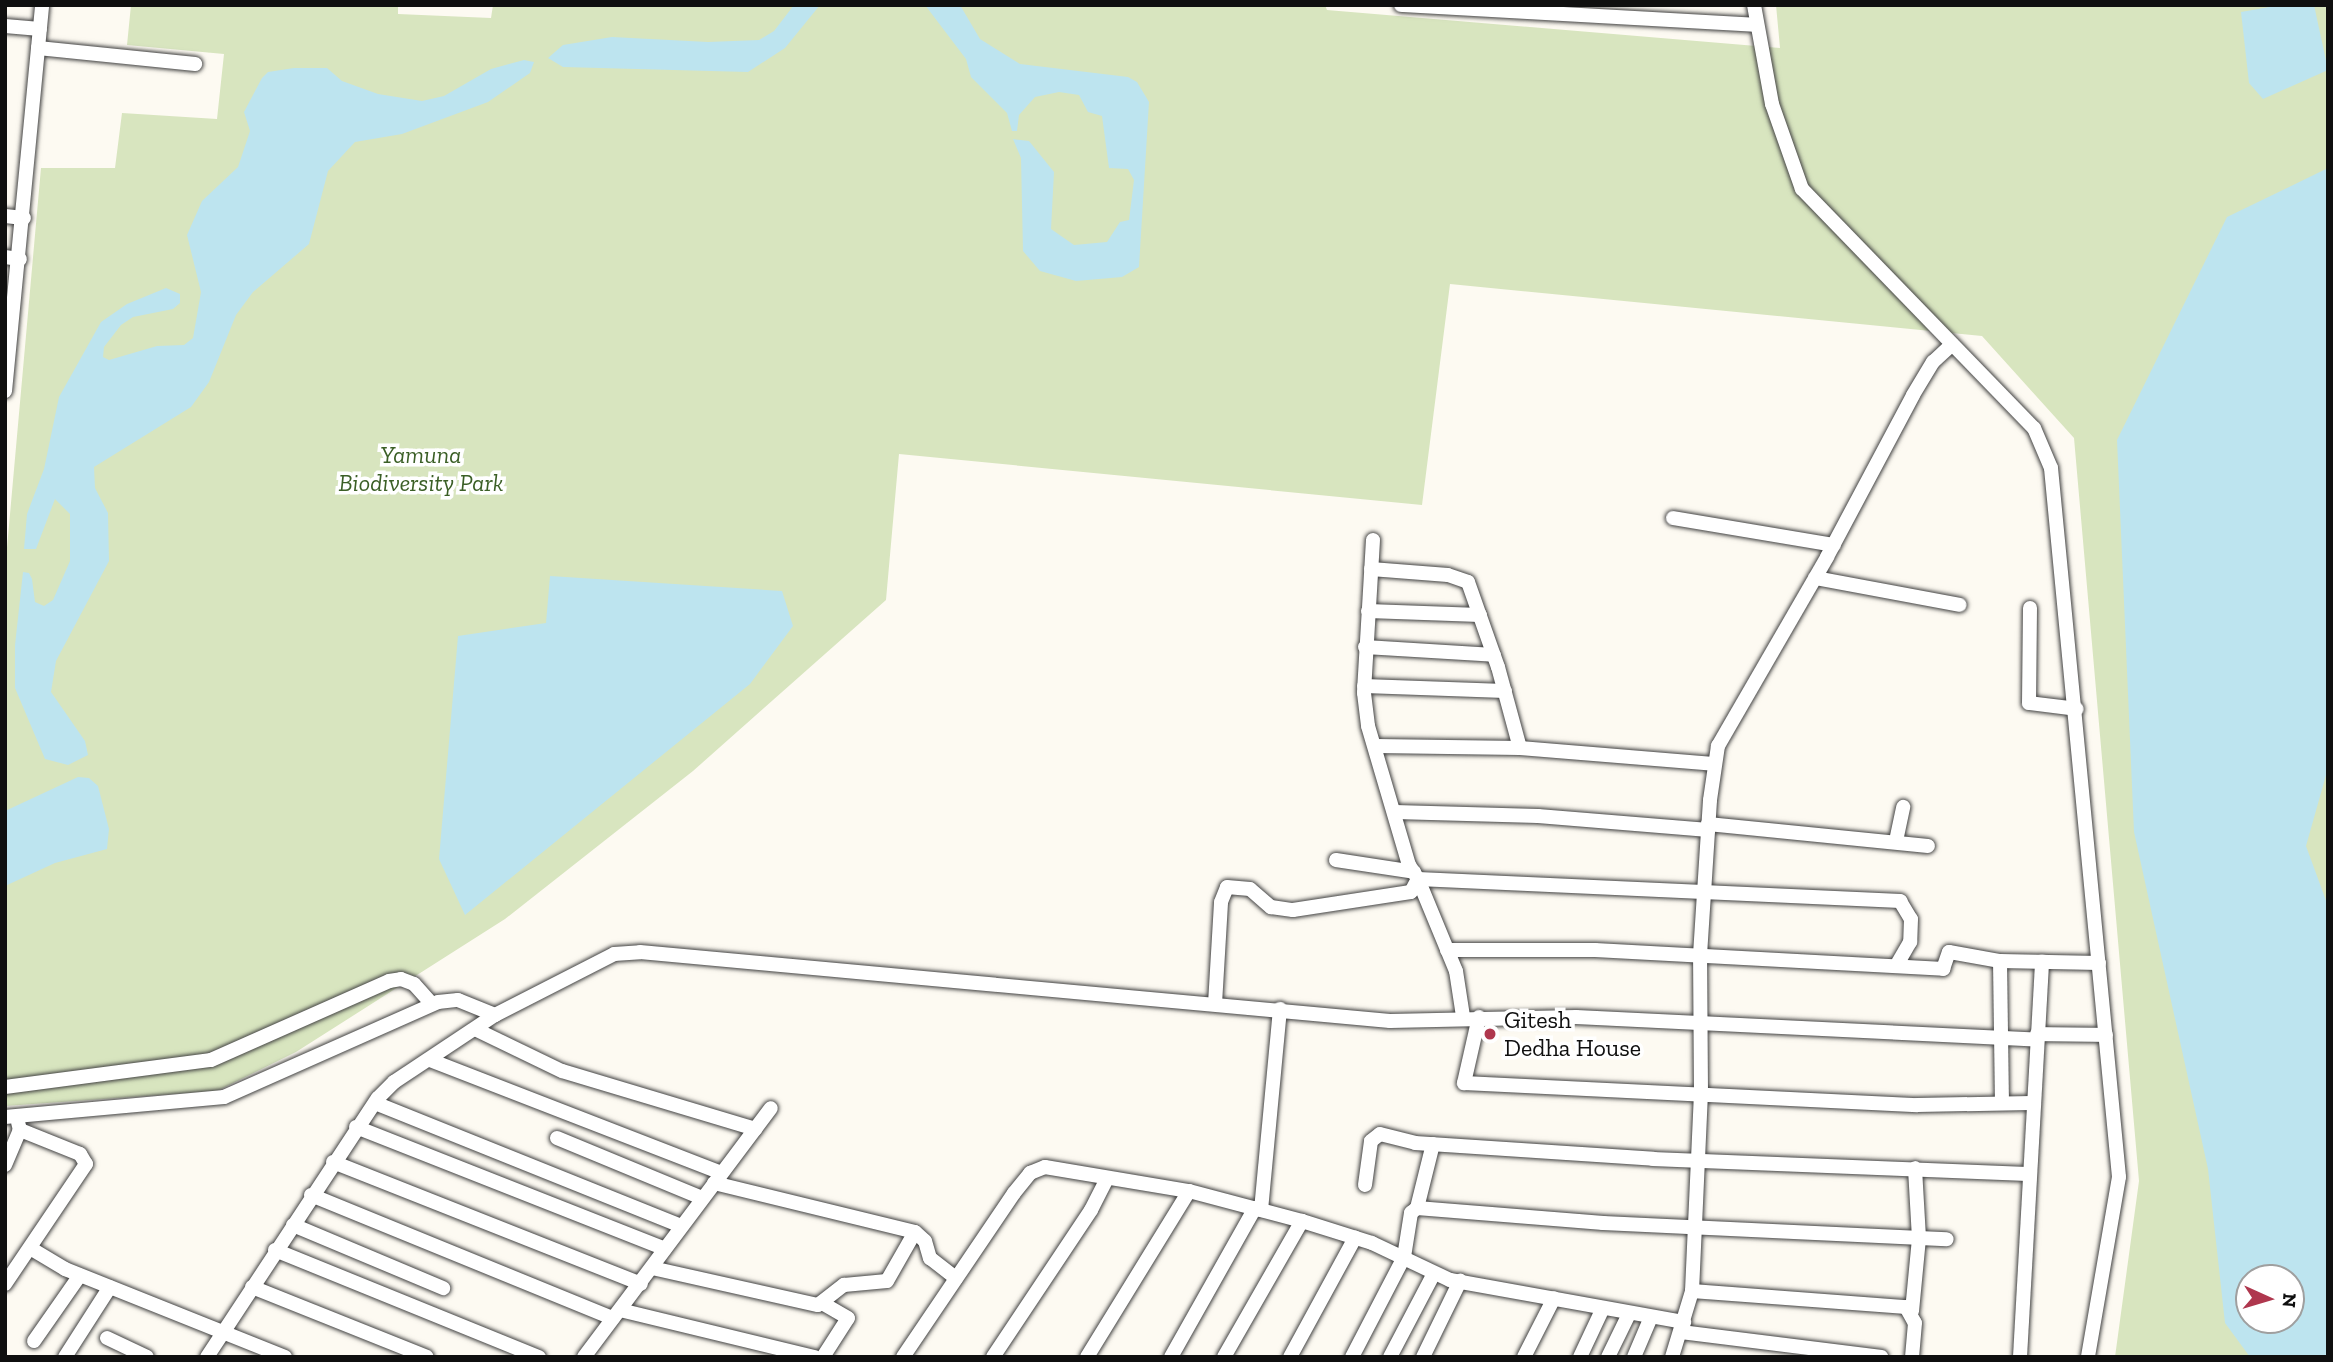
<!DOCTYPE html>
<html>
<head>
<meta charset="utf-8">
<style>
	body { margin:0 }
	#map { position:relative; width:2333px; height:1362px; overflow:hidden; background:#fdfaf2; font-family:"Zilla Slab",serif }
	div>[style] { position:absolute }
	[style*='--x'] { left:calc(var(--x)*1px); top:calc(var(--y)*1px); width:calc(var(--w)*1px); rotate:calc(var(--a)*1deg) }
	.green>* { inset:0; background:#d8e5bf }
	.water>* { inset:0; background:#bde4ef }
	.roads { filter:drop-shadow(0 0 2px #424242) drop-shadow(0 0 2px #424242) }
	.minor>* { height:14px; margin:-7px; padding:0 7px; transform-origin:7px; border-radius:7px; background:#fff }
	.dots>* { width:19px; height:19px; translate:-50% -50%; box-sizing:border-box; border:4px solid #fff; border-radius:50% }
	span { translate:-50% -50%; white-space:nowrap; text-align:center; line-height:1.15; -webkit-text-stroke:7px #fff; paint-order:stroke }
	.park-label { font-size:24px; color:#3b5f26; font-style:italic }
	.poi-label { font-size:24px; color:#0f0f0f }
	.left { translate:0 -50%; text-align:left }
	.frame { position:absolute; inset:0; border:7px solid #0f0f0f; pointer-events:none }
	.north { position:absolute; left:2235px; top:1264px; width:70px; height:70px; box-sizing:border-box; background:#fff; border:2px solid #9f9f9f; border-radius:50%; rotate:94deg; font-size:19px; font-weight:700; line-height:28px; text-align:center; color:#0f0f0f }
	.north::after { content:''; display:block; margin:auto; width:24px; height:32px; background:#af374e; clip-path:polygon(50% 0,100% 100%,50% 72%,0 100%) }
</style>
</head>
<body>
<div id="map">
	<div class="green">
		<i style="clip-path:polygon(evenodd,131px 5px,398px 5px,398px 14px,491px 18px,493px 5px,1325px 5px,1327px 10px,1780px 48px,1776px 5px,2328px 5px,2328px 1357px,2115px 1357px,2139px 1181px,2074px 438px,1982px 336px,1450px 284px,1422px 505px,899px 454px,886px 600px,693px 771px,505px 919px,296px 1052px,217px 1091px,5px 1106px,5px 570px,41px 168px,115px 168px,122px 113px,217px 119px,224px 54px,127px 45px,131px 5px,2249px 1278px,2291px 1278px,2291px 1320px,2249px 1320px,2249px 1278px)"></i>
	</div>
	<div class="water">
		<i style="clip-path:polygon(794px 5px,820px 5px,785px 48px,748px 72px,563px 67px,548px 58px,563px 45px,612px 37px,708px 42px,759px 40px,774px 31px)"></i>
		<i style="clip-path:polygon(925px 5px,960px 5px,980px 39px,1020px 64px,1128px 77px,1137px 82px,1149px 102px,1139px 267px,1122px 277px,1076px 281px,1040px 271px,1023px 251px,1021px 158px,1013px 139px,1029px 141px,1054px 172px,1051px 229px,1074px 245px,1107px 242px,1120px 222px,1129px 220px,1134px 180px,1128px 169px,1109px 168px,1102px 116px,1088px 112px,1079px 95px,1059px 92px,1035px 97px,1019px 115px,1017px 131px,1012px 131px,1007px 113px,971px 77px,966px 59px)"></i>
		<i style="clip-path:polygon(2281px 5px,2314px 5px,2328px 70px,2263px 99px,2249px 83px,2241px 12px)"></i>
		<i style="clip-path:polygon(524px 60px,534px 62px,530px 73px,488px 102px,402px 134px,355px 142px,328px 171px,309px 244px,253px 292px,236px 315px,209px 382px,191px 407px,94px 467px,95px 488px,108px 513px,109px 561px,56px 661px,51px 692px,85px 741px,88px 755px,68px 765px,45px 759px,15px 688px,15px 645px,23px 572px,29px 573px,32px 579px,35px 602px,44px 606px,53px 600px,70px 561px,70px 514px,55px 499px,36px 549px,24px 549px,27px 514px,44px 469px,59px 397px,101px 322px,127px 304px,166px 288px,180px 294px,180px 303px,173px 309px,133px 317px,121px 325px,104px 347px,103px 357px,109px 360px,157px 346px,184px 345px,193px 338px,201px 292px,187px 235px,202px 201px,238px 167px,250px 131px,244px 112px,262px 78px,268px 72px,294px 68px,327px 68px,342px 81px,378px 94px,422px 101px,444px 96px,491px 69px)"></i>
		<i style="clip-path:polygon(evenodd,2328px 168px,2328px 768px,2306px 846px,2328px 906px,2328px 1357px,2250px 1357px,2225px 1323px,2208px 1169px,2134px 832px,2117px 440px,2227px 217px,2328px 168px,2291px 1278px,2291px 1320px,2249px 1320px,2249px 1278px,2291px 1278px)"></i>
		<i style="clip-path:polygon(550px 576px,782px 591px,793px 626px,750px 684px,465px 915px,439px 859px,458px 636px,546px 623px)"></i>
		<i style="clip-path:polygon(78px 777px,89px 778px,98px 786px,109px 829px,107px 849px,55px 863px,5px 886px,5px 811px)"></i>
	</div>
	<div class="roads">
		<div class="minor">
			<i style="--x:1401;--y:5;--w:356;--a:3.2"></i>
			<i style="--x:1754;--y:5;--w:101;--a:79.7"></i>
			<i style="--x:1772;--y:104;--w:90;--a:70.6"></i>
			<i style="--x:1802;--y:189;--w:333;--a:45.9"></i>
			<i style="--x:2034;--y:428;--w:43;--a:67"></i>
			<i style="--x:2051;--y:468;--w:712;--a:84.52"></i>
			<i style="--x:2119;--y:1177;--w:183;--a:99.8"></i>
			<i style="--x:5;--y:26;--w:35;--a:5"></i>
			<i style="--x:38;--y:48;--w:158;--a:5.8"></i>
			<i style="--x:5;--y:216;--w:19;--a:6"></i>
			<i style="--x:5;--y:257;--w:15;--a:8"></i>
			<i style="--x:5;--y:391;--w:388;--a:-84.5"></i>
			<i style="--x:1673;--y:518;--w:163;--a:9.5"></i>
			<i style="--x:1373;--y:540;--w:153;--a:93.4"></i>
			<i style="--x:1364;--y:693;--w:33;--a:83"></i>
			<i style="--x:1368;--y:726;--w:145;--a:73.6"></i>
			<i style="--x:1409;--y:865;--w:17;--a:57"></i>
			<i style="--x:1418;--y:879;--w:483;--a:2.6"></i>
			<i style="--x:1900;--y:901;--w:21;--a:59"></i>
			<i style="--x:1911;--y:919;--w:23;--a:92"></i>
			<i style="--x:1910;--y:942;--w:24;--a:120"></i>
			<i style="--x:1371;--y:569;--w:77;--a:4.5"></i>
			<i style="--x:1448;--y:575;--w:21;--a:19"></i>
			<i style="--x:1468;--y:582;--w:90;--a:70.6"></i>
			<i style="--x:1498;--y:667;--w:84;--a:74.8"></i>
			<i style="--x:1815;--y:578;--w:147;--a:10.5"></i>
			<i style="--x:2030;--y:608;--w:95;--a:90.6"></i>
			<i style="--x:2029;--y:703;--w:48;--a:7.1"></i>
			<i style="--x:1368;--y:611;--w:112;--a:2"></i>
			<i style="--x:1365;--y:647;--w:129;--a:3.5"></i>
			<i style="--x:1364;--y:686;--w:141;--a:2"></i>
			<i style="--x:1376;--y:746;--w:144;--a:0.8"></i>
			<i style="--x:1520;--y:748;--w:194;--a:4.7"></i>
			<i style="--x:1395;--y:812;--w:143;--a:1.6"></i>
			<i style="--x:1538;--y:816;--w:171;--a:4.7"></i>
			<i style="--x:1708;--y:824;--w:221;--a:5.7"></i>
			<i style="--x:1896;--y:841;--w:35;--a:-78"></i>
			<i style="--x:1336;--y:860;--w:79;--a:8.7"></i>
			<i style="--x:1418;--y:879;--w:100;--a:67.6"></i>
			<i style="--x:1456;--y:971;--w:46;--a:81.2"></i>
			<i style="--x:1447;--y:950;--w:148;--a:0"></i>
			<i style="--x:1595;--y:950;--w:349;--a:3.1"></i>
			<i style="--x:1943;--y:969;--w:18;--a:-71"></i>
			<i style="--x:1949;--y:952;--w:52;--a:10"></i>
			<i style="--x:2000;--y:961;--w:99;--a:1.2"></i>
			<i style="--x:2000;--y:961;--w:142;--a:89.2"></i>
			<i style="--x:1215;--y:1004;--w:102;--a:-86.6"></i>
			<i style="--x:1221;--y:902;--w:16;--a:-68"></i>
			<i style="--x:1227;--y:887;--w:23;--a:5"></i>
			<i style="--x:1250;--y:889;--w:28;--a:41"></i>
			<i style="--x:1271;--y:907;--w:22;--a:8"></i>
			<i style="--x:1293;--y:910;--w:119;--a:-8.7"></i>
			<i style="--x:1411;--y:892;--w:15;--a:-62"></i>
			<i style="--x:1479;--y:1017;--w:68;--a:102.8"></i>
			<i style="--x:1464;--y:1083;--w:454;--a:2.8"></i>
			<i style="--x:1917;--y:1105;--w:114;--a:-1"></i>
			<i style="--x:477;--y:1030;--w:94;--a:25.8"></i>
			<i style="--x:562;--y:1071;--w:202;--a:16.7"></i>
			<i style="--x:2037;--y:1034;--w:69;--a:0.8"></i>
			<i style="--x:430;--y:1060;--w:312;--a:21.2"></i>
			<i style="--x:5;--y:1087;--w:208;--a:-7.5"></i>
			<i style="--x:211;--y:1060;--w:195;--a:-23.9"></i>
			<i style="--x:389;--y:981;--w:12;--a:-9"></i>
			<i style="--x:401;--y:979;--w:14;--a:21"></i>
			<i style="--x:414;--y:984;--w:27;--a:48"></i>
			<i style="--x:375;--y:1103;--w:330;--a:21.9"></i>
			<i style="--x:5;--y:1117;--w:220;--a:-5.2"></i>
			<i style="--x:224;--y:1097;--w:234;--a:-23.9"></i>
			<i style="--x:438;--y:1002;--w:20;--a:-6"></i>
			<i style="--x:458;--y:1000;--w:40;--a:22"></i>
			<i style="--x:495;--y:1015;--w:134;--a:-27.1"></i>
			<i style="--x:614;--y:954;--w:26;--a:-4"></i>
			<i style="--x:640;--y:952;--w:753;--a:5.26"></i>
			<i style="--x:1390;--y:1021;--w:186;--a:-1.2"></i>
			<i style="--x:1576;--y:1017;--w:459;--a:2.8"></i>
			<i style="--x:356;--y:1127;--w:332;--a:21.5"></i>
			<i style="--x:557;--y:1138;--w:157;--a:22.5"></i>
			<i style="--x:333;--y:1162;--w:331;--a:21.6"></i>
			<i style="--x:5;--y:1165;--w:38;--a:-67"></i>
			<i style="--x:20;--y:1130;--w:8;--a:-104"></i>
			<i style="--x:714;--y:1183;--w:207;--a:13.7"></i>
			<i style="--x:915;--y:1232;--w:13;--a:42"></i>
			<i style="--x:925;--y:1241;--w:18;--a:74"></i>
			<i style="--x:930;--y:1258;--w:33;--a:38"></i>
			<i style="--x:1365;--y:1185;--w:44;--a:-82.2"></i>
			<i style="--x:1371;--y:1141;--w:11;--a:-38"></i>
			<i style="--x:1380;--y:1134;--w:36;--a:14"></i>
			<i style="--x:1415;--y:1143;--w:239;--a:3.8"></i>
			<i style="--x:1653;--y:1159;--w:374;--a:2.3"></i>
			<i style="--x:311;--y:1195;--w:326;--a:22.2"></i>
			<i style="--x:1417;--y:1208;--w:66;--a:-76"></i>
			<i style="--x:1261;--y:1210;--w:202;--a:-84.6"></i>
			<i style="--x:293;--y:1225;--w:163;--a:22.8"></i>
			<i style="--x:30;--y:1248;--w:41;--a:31"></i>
			<i style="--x:65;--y:1269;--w:237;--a:21.8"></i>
			<i style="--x:275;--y:1250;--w:285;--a:22.1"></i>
			<i style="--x:652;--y:1268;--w:170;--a:12.6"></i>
			<i style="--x:818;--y:1305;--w:33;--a:-38"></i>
			<i style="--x:844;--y:1285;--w:43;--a:-5.3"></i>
			<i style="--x:887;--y:1281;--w:56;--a:-60.3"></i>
			<i style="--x:5;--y:1284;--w:145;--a:-56"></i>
			<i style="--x:86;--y:1164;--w:12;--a:-121"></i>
			<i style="--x:80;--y:1154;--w:65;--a:-158.2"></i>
			<i style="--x:252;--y:1287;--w:188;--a:21.8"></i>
			<i style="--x:1692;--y:1291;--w:215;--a:4.3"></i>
			<i style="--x:1906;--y:1307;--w:18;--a:61"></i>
			<i style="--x:1915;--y:1323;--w:34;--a:95"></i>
			<i style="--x:620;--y:1310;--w:201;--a:13.6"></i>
			<i style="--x:1912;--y:1311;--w:73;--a:-84.5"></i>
			<i style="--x:1919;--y:1238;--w:70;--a:-93.3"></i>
			<i style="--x:1681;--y:1332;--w:202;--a:7.1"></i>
			<i style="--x:107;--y:1338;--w:44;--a:25.4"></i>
			<i style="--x:34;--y:1341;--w:80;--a:-55.1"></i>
			<i style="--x:65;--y:1357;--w:83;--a:-57.3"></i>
			<i style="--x:207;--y:1357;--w:310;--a:-56.6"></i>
			<i style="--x:378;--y:1098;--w:23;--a:-45"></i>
			<i style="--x:394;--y:1082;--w:121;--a:-33.6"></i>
			<i style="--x:584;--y:1357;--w:311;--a:-53.1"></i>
			<i style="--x:823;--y:1357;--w:46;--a:-57.3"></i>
			<i style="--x:848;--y:1318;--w:28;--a:-150"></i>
			<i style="--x:903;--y:1357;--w:198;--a:-55.9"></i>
			<i style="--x:1014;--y:1193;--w:26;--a:-51"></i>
			<i style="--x:1030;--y:1173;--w:16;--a:-22"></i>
			<i style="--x:1045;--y:1167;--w:146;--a:9.5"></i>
			<i style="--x:1189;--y:1191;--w:117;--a:14.9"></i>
			<i style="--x:1302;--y:1221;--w:73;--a:17.4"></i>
			<i style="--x:1372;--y:1243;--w:86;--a:25.4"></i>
			<i style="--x:1450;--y:1280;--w:238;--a:10.2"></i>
			<i style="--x:993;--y:1357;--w:177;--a:-56.3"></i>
			<i style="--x:1091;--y:1210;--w:36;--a:-63"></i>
			<i style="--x:1087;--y:1357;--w:195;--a:-58.4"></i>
			<i style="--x:1171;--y:1357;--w:171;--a:-60.6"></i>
			<i style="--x:1224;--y:1357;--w:157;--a:-60.2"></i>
			<i style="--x:1290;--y:1357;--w:136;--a:-61.4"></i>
			<i style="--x:1352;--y:1357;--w:113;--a:-62.5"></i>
			<i style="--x:1404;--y:1257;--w:45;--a:-81"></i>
			<i style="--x:1411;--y:1213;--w:8;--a:-40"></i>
			<i style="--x:1417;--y:1208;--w:187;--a:4.6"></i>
			<i style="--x:1603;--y:1223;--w:344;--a:2.7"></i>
			<i style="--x:1390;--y:1357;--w:93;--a:-62.3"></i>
			<i style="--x:1423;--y:1357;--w:85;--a:-64"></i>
			<i style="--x:1524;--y:1357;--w:66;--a:-63"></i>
			<i style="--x:1580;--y:1357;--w:52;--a:-64.9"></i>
			<i style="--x:1608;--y:1357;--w:48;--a:-64"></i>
			<i style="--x:1634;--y:1357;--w:43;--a:-67"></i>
			<i style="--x:1672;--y:1357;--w:69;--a:-73.1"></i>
			<i style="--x:1692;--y:1291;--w:199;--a:-87.4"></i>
			<i style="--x:1701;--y:1092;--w:137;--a:-90.4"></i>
			<i style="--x:1700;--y:955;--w:155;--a:-86.3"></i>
			<i style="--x:1710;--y:800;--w:55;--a:-81.6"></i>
			<i style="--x:1718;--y:746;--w:218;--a:-60"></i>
			<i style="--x:1827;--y:557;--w:183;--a:-62"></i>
			<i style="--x:1913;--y:395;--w:39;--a:-59"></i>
			<i style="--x:1933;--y:362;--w:26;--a:-43"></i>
			<i style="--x:2020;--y:1357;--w:396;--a:-86.8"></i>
		</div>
	</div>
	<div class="dots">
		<i style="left:1490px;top:1034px;background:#af374e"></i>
	</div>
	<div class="park-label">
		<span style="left:421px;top:469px">Yamuna<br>Biodiversity Park</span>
	</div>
	<div class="poi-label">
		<span class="left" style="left:1504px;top:1034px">Gitesh<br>Dedha House</span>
	</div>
	<div class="frame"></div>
	<div class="north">N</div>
</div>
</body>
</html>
